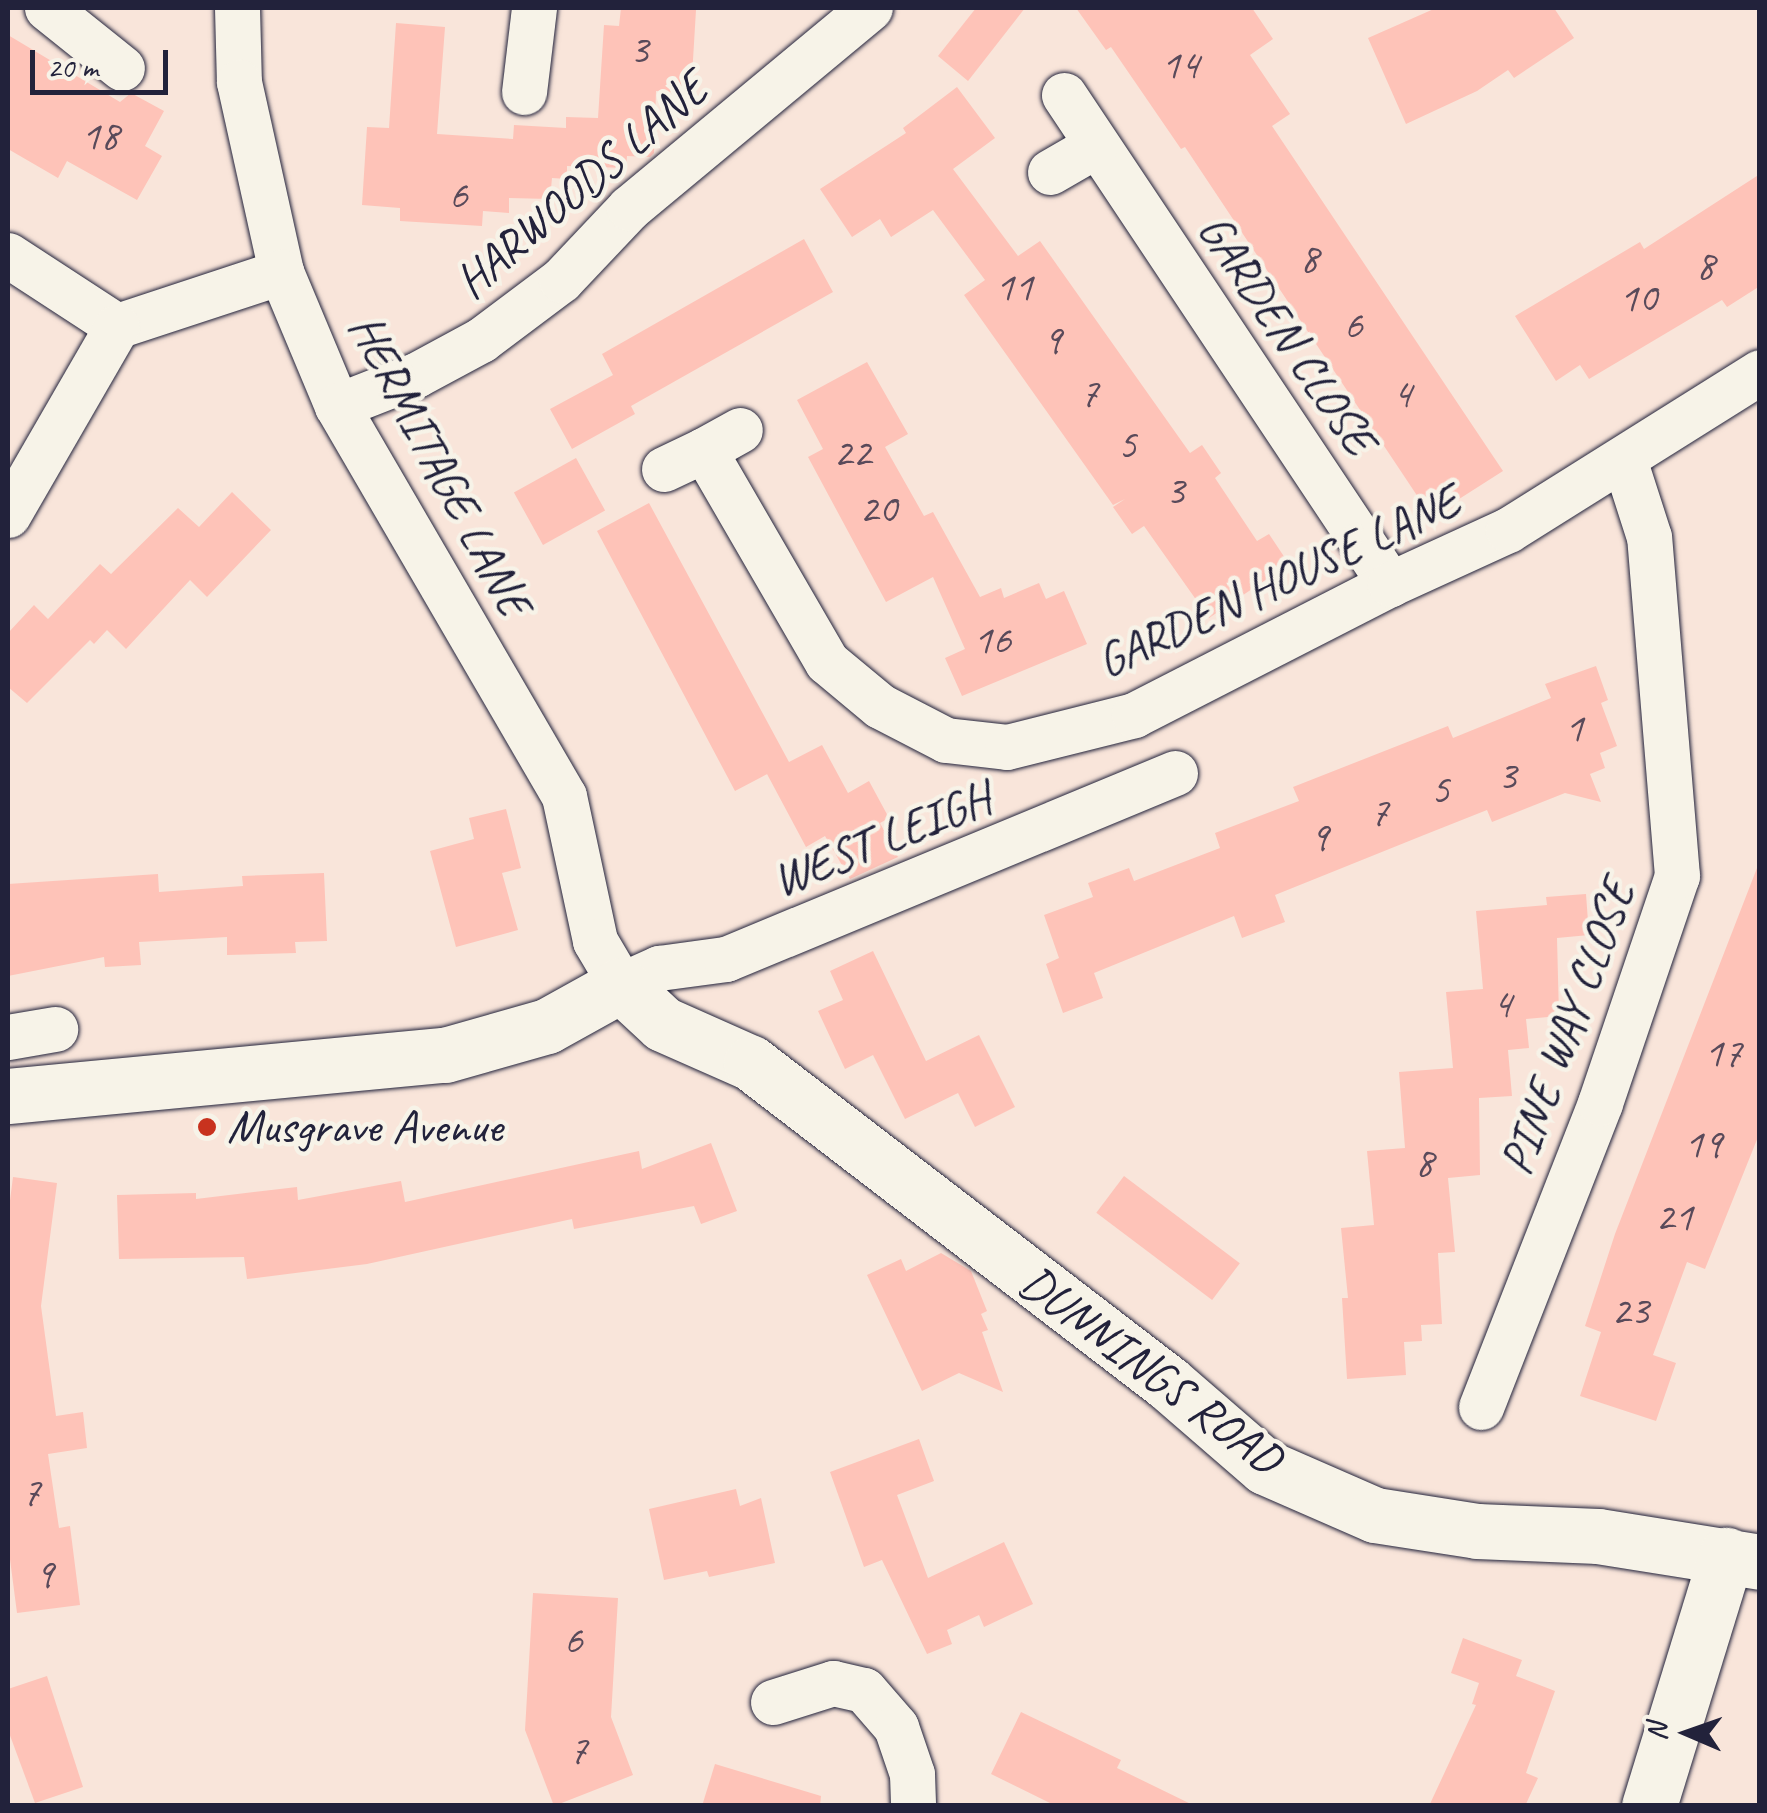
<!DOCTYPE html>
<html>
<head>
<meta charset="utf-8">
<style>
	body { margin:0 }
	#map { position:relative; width:1767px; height:1813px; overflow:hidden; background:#f9e5da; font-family:Caveat,sans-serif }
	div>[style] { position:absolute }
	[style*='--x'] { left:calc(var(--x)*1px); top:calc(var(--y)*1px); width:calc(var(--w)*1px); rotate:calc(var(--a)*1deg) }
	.building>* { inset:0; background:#fec3b8; transform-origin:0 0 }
	.roads { filter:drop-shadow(0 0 2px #22223b) drop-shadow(0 0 2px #22223b) }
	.minor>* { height:45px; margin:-22.5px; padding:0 22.5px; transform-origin:22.5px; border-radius:22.5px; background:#f7f3e8 }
	.tertiary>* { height:55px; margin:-27.5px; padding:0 27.5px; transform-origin:27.5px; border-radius:27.5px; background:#f7f3e8 }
	.dots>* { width:28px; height:28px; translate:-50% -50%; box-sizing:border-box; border:5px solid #f7f3e8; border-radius:50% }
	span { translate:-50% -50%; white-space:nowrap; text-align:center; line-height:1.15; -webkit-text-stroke:9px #f7f3e8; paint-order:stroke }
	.number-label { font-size:42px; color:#594a5a }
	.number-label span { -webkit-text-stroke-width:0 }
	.street-label { font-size:48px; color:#22223b }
	.poi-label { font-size:48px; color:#22223b }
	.left { translate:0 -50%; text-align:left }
	.frame { position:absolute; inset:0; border:10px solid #22223b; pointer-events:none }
	.north { position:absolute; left:1637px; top:1683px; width:100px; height:100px; -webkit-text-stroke:8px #f7f3e8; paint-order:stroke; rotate:272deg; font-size:28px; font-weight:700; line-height:40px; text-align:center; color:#22223b }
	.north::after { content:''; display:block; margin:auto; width:35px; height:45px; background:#22223b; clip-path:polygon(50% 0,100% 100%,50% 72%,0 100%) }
	.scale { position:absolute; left:30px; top:50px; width:138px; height:45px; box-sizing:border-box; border:5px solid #22223b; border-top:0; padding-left:12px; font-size:30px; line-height:35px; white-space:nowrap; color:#22223b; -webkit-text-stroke:8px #f7f3e8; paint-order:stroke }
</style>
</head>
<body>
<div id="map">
	<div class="building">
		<i style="clip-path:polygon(621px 8px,696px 10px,691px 93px,656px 91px,654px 153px,650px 157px,627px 156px,626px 168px,567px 166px,567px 179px,552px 178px,550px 199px,509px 198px,509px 213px,483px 211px,482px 226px,400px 221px,400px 208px,362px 205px,367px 127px,389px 128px,396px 23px,445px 27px,437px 134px,513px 139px,514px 125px,566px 128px,566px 117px,598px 118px,604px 25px,619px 26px)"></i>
		<i style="clip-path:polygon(976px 8px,1025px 8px,968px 81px,938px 56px)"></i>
		<i style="clip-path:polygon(1076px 8px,1252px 8px,1273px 39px,1250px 55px,1290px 114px,1272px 126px,1503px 471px,1445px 508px,1436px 493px,1422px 503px,1185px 147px,1181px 149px,1111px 47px,1106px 50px)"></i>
		<i style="clip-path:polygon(1436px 8px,1554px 8px,1574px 38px,1514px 78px,1508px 70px,1477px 91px,1406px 124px,1368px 38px)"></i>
		<i style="clip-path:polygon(8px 35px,120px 102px,131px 93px,164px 111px,145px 146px,162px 156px,137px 200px,67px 161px,58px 178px,8px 149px)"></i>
		<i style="clip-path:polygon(957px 87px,995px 138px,953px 169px,1018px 256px,1040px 241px,1190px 453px,1202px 445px,1221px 473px,1215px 478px,1257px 541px,1269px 534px,1289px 564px,1209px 618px,1144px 526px,1132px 534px,1113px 507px,1125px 499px,1113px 505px,964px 295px,985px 280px,933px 210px,891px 237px,880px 219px,852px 237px,820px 189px,906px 133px,903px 128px)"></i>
		<i style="clip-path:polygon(1760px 174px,1760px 286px,1727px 307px,1722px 300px,1589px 379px,1580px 365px,1556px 381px,1515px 316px,1640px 242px,1644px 249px)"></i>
		<i style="clip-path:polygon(804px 239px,833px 292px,631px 406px,635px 414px,572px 449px,550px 409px,613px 375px,602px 354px)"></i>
		<i style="clip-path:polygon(867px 362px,908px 434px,885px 447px,924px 516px,933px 512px,980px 597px,1001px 588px,1004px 598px,1039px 583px,1046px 599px,1064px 591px,1087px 644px,962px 696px,945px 658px,965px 649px,933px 577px,886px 602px,808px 457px,823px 449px,797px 400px)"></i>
		<i style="left:576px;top:458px;width:60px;height:71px;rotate:61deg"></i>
		<i style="clip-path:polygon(232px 492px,271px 530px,207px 597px,190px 580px,126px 649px,107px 630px,94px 644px,90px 640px,27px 703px,8px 687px,8px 633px,34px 605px,48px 619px,100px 564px,111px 574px,178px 508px,199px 527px)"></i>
		<i style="clip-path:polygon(649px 503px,789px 762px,822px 745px,848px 793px,869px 781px,889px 818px,880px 823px,898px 857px,850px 879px,825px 836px,806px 847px,767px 774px,771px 772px,735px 791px,597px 531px)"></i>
		<i style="clip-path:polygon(1596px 666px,1608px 700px,1601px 703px,1617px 746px,1600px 753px,1605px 768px,1590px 774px,1601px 802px,1565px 793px,1492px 822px,1487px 810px,1424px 835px,1275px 895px,1285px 922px,1242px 938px,1234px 916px,1094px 973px,1103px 998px,1063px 1013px,1046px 964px,1059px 958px,1044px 915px,1093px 897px,1088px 883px,1129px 868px,1134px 881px,1220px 848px,1215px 833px,1299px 801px,1293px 787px,1448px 726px,1453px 738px,1551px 698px,1545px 684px)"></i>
		<i style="clip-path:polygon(506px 809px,521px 868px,502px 873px,518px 930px,456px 947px,430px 851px,474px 839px,469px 818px)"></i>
		<i style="clip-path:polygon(1757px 868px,1760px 1132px,1705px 1269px,1687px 1262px,1653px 1355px,1676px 1363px,1656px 1421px,1580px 1396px,1601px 1332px,1585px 1326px,1615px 1234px)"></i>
		<i style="clip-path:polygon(324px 873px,327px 941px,295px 942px,296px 953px,227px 955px,227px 937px,139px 942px,141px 965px,105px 967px,104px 957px,8px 976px,8px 884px,158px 874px,159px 892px,243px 886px,242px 876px)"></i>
		<i style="clip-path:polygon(1586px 894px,1589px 935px,1557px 938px,1559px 1016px,1526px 1019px,1529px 1048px,1508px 1050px,1512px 1096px,1479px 1098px,1480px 1175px,1448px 1178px,1455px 1252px,1438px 1253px,1442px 1324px,1421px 1325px,1422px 1341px,1404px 1342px,1406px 1375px,1347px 1379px,1342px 1298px,1348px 1298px,1341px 1228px,1374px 1225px,1367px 1151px,1405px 1148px,1399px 1072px,1453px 1068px,1446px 992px,1483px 989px,1476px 911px,1547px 905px,1546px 897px)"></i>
		<i style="clip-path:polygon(873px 951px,926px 1061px,979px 1035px,1015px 1107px,975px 1127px,958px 1093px,905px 1119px,873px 1055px,845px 1069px,818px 1011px,843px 1000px,830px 971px)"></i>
		<i style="clip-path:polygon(711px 1143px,737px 1211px,701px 1224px,694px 1206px,574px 1229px,572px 1219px,367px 1264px,247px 1279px,244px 1257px,119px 1259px,117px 1195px,196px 1193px,196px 1199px,297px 1187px,298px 1200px,401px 1181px,405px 1202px,639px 1151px,642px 1169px)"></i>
		<i style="left:1124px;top:1176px;width:145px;height:46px;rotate:37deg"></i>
		<i style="clip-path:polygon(13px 1177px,57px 1183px,41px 1306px,56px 1416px,83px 1412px,87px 1448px,48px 1454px,59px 1528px,70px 1526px,80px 1605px,17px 1613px,8px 1544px,8px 1216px)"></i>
		<i style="clip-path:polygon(941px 1253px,971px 1271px,987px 1311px,981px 1314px,988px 1330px,982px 1332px,1003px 1392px,959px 1373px,922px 1391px,867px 1275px,901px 1259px,906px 1271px)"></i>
		<i style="clip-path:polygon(919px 1439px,934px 1481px,897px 1495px,928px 1578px,1004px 1542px,1033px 1604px,984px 1627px,979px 1615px,947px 1630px,952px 1644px,927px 1654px,882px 1560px,864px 1567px,830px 1472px)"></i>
		<i style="clip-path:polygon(736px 1489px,740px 1506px,761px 1498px,775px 1563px,709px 1577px,707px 1571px,664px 1580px,649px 1509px)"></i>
		<i style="clip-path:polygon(533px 1593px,618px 1598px,611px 1717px,633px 1775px,554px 1806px,525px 1730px)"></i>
		<i style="clip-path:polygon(1463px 1638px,1522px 1660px,1516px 1676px,1555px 1691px,1526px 1773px,1538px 1778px,1525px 1806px,1429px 1806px,1476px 1705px,1472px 1704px,1479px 1683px,1451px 1673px)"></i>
		<i style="clip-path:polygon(47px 1676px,83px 1787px,35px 1803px,8px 1730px,8px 1689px)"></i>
		<i style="clip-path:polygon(1021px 1712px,1121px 1760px,1117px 1768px,1195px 1806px,1056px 1806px,991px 1774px)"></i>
		<i style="clip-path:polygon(715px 1764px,821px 1796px,820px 1806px,702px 1806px)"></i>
	</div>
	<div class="roads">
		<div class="minor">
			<i style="--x:47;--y:8;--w:96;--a:38.7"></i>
			<i style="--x:237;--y:8;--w:74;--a:88.5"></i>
			<i style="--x:239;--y:82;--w:195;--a:77.5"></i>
			<i style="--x:281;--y:272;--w:145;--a:67.3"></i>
			<i style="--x:337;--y:406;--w:451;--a:59.8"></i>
			<i style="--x:564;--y:796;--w:148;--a:77.9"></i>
			<i style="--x:595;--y:941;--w:51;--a:59.4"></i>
			<i style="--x:621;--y:985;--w:42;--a:-24.1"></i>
			<i style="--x:659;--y:968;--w:68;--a:-7.7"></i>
			<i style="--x:726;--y:959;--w:486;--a:-22.5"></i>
			<i style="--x:524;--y:92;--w:85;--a:-83.2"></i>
			<i style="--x:1064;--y:95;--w:588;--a:56.31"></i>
			<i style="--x:1050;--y:172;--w:52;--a:-30"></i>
			<i style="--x:8;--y:255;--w:130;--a:33.1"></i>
			<i style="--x:117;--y:326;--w:173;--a:-18.2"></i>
			<i style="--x:337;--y:406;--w:85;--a:-21.4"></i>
			<i style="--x:416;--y:375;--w:74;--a:-28.3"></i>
			<i style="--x:481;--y:340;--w:100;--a:-36.9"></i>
			<i style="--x:561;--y:280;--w:99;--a:-46.6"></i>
			<i style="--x:629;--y:208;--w:313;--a:-39.7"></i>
			<i style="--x:704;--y:450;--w:41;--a:-29.1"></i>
			<i style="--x:664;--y:469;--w:44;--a:-25.4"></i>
			<i style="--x:704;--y:450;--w:245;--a:59.9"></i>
			<i style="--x:827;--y:662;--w:69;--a:39.7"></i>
			<i style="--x:880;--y:706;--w:74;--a:27.3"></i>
			<i style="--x:946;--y:740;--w:61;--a:6.5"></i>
			<i style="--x:1007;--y:747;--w:131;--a:-14.1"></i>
			<i style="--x:1134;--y:715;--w:288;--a:-27.1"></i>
			<i style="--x:1390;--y:584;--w:130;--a:-24.6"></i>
			<i style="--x:1508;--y:530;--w:297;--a:-32.1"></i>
			<i style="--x:8;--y:515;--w:218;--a:-60"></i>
			<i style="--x:8;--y:1037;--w:48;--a:-9.7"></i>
			<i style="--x:1481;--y:1407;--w:326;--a:-68.6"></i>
			<i style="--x:1600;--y:1103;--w:240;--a:-71.3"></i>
			<i style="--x:1677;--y:876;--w:340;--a:-94.7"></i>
			<i style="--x:1649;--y:537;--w:82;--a:-107.8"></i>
			<i style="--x:773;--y:1702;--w:63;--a:-17.6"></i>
			<i style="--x:833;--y:1683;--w:32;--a:13"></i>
			<i style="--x:864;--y:1690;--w:49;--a:49.1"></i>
			<i style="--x:896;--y:1727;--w:50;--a:71.2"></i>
			<i style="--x:912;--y:1774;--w:32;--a:88"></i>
		</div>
		<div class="tertiary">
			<i style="--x:8;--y:1096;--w:439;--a:-5.4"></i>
			<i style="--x:445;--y:1055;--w:106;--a:-15.9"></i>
			<i style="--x:547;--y:1026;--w:85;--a:-29"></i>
			<i style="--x:621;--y:985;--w:57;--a:42.9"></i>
			<i style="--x:663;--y:1024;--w:96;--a:23.9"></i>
			<i style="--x:751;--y:1063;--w:526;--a:37.5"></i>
			<i style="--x:1168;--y:1383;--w:128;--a:40.9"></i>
			<i style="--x:1265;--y:1467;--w:120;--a:23.6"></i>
			<i style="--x:1375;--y:1515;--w:103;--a:8.9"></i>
			<i style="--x:1477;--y:1531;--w:121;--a:2.4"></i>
			<i style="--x:1598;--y:1536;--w:164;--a:9.1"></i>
			<i style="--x:1649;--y:1806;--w:263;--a:-72.9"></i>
		</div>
	</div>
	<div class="dots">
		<i style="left:207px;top:1127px;background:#c8321e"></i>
	</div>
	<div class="number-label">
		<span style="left:639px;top:50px">3</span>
		<span style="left:1180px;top:65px">14</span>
		<span style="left:100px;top:136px">18</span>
		<span style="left:458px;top:195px">6</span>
		<span style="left:1309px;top:259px">8</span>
		<span style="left:1705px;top:266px">8</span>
		<span style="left:1014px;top:287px">11</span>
		<span style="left:1638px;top:298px">10</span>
		<span style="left:1353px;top:325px">6</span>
		<span style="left:1052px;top:340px">9</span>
		<span style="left:1089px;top:393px">7</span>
		<span style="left:1402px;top:394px">4</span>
		<span style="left:1127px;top:445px">5</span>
		<span style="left:852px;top:453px">22</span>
		<span style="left:1175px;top:491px">3</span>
		<span style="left:878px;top:509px">20</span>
		<span style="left:992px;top:640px">16</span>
		<span style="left:1574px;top:728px">1</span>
		<span style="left:1507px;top:776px">3</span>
		<span style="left:1440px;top:790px">5</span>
		<span style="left:1379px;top:812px">7</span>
		<span style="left:1319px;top:837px">9</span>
		<span style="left:1502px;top:1004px">4</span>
		<span style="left:1723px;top:1053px">17</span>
		<span style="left:1703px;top:1144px">19</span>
		<span style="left:1424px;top:1163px">8</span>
		<span style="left:1674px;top:1217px">21</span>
		<span style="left:1630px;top:1311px">23</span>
		<span style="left:31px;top:1492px">7</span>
		<span style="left:44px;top:1574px">9</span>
		<span style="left:573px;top:1640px">6</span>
		<span style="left:578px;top:1750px">7</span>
	</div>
	<div class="street-label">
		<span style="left:581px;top:185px;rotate:-41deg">HARWOODS LANE</span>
		<span style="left:1287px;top:334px;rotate:56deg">GARDEN CLOSE</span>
		<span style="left:440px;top:465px;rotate:62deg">HERMITAGE LANE</span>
		<span style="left:1278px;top:581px;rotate:-25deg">GARDEN HOUSE LANE</span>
		<span style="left:881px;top:839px;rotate:-22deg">WEST LEIGH</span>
		<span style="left:1567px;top:1027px;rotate:-70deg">PINE WAY CLOSE</span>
		<span style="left:1151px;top:1370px;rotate:37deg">DUNNINGS ROAD</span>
	</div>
	<div class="poi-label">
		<span class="left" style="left:227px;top:1127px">Musgrave Avenue</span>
	</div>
	<div class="frame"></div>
	<div class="north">N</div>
	<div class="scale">20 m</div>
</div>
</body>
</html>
